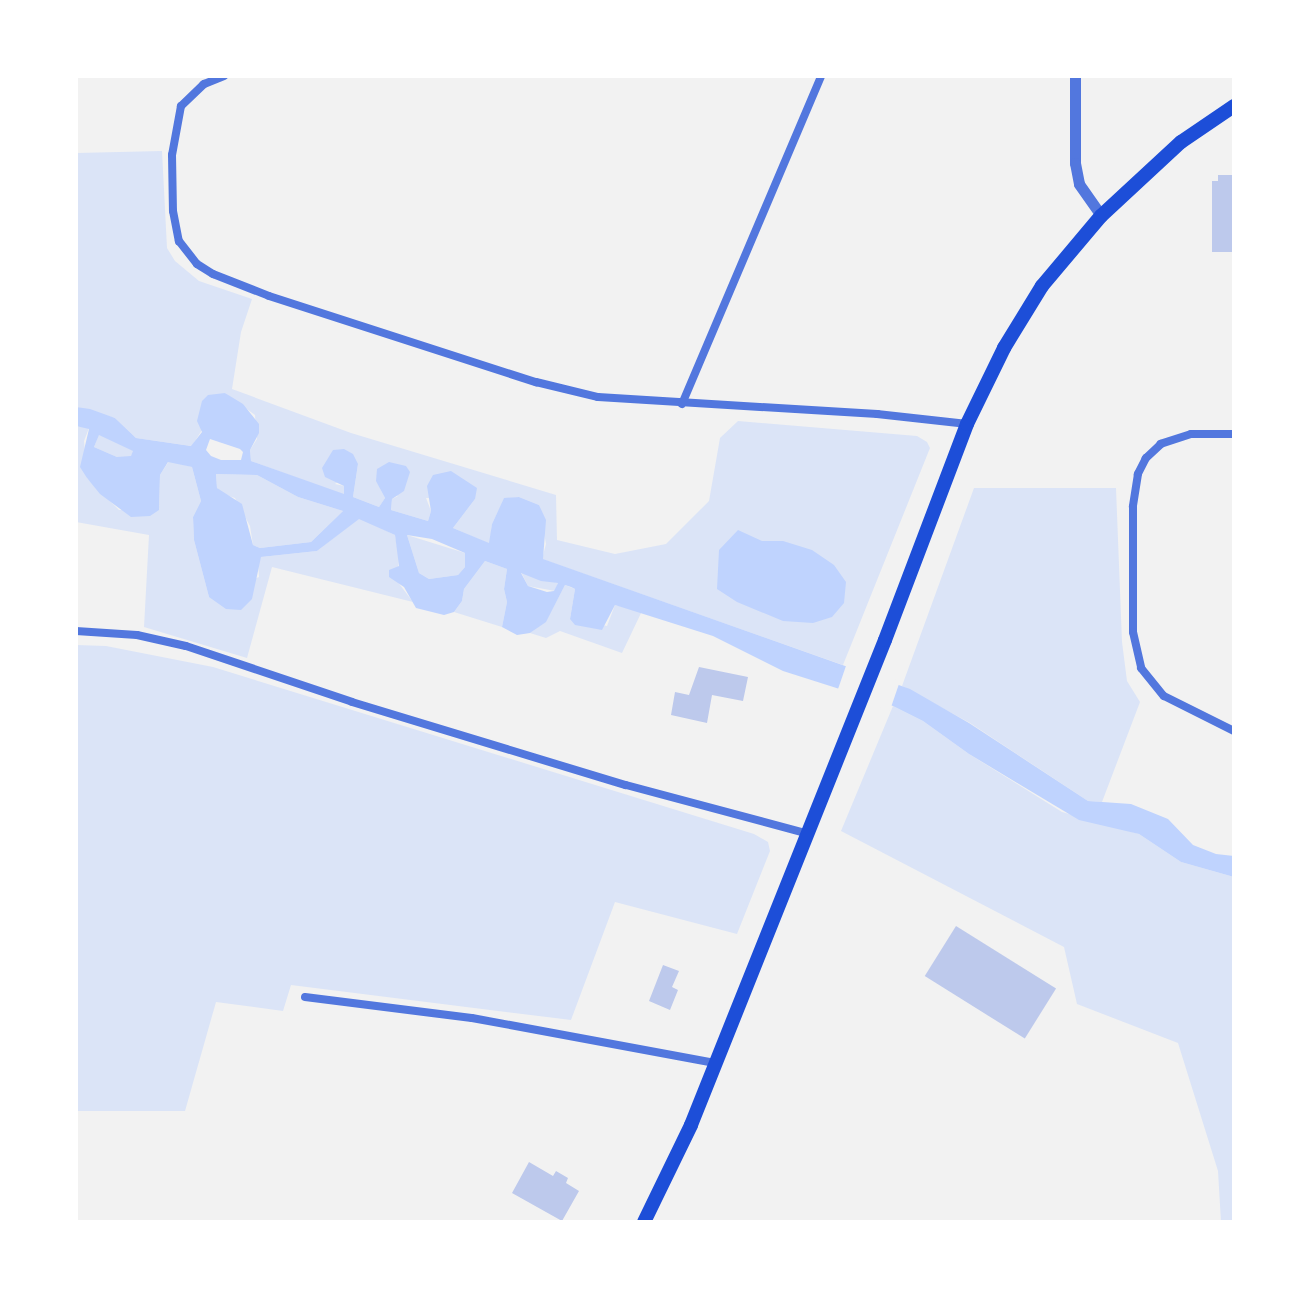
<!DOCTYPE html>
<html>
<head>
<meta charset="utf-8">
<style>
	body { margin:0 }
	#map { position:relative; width:1310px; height:1298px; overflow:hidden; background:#f2f2f2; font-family:Raleway,sans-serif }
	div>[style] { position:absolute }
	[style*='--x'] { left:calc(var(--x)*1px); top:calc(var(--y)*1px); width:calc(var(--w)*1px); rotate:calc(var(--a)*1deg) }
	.green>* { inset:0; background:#dbe4f7 }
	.water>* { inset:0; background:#bfd3fe }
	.pier>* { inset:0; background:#f2f2f2; transform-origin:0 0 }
	.building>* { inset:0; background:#bdc9ec; transform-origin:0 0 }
	.minor>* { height:8px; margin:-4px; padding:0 4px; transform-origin:4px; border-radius:4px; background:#5277de }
	.tertiary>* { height:11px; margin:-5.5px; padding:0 5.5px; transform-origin:5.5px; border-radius:5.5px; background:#5277de }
	.primary>* { height:14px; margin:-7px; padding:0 7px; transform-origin:7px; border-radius:7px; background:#1d4ed8 }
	span { translate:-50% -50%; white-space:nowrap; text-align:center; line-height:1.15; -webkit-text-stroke:8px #fff; paint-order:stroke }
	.frame { position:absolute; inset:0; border:78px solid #fff; pointer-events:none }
</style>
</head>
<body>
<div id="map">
	<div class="green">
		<i style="clip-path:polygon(162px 151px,167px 248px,175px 261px,199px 281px,252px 299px,241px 332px,232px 389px,351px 433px,556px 495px,557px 540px,615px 554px,666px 544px,709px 501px,720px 438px,738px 421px,917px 436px,927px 442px,930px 448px,843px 665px,542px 559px,546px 544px,539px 505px,519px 497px,504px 499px,492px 524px,490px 544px,453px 528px,475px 499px,426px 498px,431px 511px,428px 521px,391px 510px,392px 499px,398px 496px,380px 488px,385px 498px,379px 507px,353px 497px,358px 464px,335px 484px,344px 486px,344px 495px,251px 461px,250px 450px,257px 439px,255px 415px,225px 393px,192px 446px,136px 438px,115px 418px,76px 407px,76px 153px)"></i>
		<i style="clip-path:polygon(76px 426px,89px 428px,84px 441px,87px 478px,119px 510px,159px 510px,160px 475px,169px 461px,192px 467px,201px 501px,193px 517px,194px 540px,209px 597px,259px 577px,258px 562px,261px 557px,317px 551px,359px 518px,395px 535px,399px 558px,397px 581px,413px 602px,272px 567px,247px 658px,144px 627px,149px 535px,76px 522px)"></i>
		<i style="clip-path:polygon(99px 434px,134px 451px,131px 457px,117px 457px,94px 447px)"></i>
		<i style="clip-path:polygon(216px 474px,257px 475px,298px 497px,343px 511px,311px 542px,260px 548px,253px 545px,250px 526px,235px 498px,223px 494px,217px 488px)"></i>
		<i style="clip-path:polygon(974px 488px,1116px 488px,1122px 642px,1127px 681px,1140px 702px,1102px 802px,1088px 801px,970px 723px,902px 686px)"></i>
		<i style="clip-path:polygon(407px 535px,465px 553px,465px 567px,458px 575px,429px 579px,419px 573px)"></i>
		<i style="clip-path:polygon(485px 561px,507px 569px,504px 589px,507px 602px,502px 627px,454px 612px,462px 601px,464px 589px)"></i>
		<i style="clip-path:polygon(521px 572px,558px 583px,555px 591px,528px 586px)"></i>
		<i style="clip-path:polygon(565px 585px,575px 589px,570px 619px,607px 626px,615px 605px,642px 611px,622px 653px,560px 631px,546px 638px,530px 633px,546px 621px)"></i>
		<i style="clip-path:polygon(76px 645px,106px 646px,213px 667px,754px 834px,768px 842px,770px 851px,737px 934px,615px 902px,571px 1020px,291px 985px,283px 1011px,216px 1002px,185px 1111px,76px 1111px)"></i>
		<i style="clip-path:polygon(893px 706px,923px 721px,969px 754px,1062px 812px,1139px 834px,1181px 862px,1234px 877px,1234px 1222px,1221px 1222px,1218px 1171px,1178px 1043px,1077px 1004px,1064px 947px,841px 831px)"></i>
	</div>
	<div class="water">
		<i style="clip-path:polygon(evenodd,225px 393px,243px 404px,259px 424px,259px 433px,250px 450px,251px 461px,344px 494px,344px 486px,325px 477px,322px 468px,333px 450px,344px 449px,353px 454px,358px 464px,353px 497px,379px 507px,385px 498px,376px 481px,377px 469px,389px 462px,406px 466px,410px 472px,404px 491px,392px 499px,391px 510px,428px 521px,431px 511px,427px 486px,433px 475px,451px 471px,477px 488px,475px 499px,453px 528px,489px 543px,492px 524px,504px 498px,519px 497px,539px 505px,546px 520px,543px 559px,910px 689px,969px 723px,1088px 801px,1131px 804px,1168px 819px,1193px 845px,1216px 854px,1234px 856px,1234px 877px,1181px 862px,1139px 834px,1079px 820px,969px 754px,923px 721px,893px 706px,783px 671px,713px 636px,615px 605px,602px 630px,575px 625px,570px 619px,575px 589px,571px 587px,565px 585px,546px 622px,530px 633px,517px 635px,502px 627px,507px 602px,504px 589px,507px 569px,485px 561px,464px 589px,462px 601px,454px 612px,444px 615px,416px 608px,404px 587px,389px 577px,389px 570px,399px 566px,395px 535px,359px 519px,317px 551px,261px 557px,252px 599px,241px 610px,226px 609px,209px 597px,194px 540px,193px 517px,201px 501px,192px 467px,168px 462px,160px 475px,159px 510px,150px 516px,131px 517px,100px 494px,87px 478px,80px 467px,89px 429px,76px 426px,76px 407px,90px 409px,115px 418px,136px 438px,191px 446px,202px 432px,197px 421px,202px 401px,208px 395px,225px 393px,99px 435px,133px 451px,131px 456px,117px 457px,94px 447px,99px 435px,225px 393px,210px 439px,240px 449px,243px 452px,241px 460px,221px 460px,211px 456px,206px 450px,210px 439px,225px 393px,216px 474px,257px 475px,298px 497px,343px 511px,311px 542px,260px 548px,253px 545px,242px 504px,217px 488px,216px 474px,225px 393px,407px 535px,432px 539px,465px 553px,465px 567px,458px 575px,429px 579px,419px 573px,407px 535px,225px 393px,521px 573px,541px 581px,558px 583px,554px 591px,547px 592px,528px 586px,521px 573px)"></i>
		<i style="clip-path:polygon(738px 530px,762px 541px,783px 541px,812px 550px,834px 565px,846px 582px,844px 603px,832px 617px,813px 623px,783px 621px,737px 602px,717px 589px,719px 550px)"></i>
	</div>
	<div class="pier">
		<i style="left:847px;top:663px;width:56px;height:31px;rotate:19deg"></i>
	</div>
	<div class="building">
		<i style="clip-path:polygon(1218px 175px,1234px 175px,1234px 252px,1212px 252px,1212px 181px,1218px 181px)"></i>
		<i style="clip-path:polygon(699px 667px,748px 677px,743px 701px,712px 695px,707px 723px,671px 715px,675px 692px,689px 695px)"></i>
		<i style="left:956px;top:926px;width:118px;height:59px;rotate:32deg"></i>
		<i style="clip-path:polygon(663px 965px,679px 971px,672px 987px,678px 990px,670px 1010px,649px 1001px)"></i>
		<i style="clip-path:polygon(529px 1162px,553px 1176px,556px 1171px,568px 1178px,566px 1183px,579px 1191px,562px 1221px,512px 1193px)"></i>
	</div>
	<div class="minor">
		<i style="--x:224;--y:76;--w:22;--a:158"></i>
		<i style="--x:204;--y:84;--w:32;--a:136"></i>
		<i style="--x:181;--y:106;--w:50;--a:100.4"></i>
		<i style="--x:172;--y:155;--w:56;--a:89"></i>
		<i style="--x:173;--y:211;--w:31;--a:79"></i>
		<i style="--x:179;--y:241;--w:29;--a:52"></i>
		<i style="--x:197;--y:264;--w:19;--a:32"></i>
		<i style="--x:213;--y:274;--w:60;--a:21.4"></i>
		<i style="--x:269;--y:296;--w:281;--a:17.9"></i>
		<i style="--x:536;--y:382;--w:64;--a:13.6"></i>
		<i style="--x:598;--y:397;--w:280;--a:3.5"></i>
		<i style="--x:877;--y:414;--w:91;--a:6.3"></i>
		<i style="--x:682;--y:404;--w:356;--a:-67"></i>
		<i style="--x:1234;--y:434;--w:43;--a:180"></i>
		<i style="--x:1191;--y:434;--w:32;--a:162"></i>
		<i style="--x:1161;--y:444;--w:21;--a:137"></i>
		<i style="--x:1146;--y:458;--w:18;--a:117"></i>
		<i style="--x:1138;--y:474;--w:33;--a:99"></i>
		<i style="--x:1133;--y:507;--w:125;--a:90"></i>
		<i style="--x:1133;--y:632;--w:37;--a:77"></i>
		<i style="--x:1141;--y:668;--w:36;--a:51"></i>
		<i style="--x:1164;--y:696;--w:78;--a:26.6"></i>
		<i style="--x:76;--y:631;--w:61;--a:3.8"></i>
		<i style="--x:137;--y:635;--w:50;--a:12.7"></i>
		<i style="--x:186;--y:646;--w:175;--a:18.6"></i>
		<i style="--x:352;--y:702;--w:286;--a:16.9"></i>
		<i style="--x:626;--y:785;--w:185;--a:15"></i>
		<i style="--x:305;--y:997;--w:168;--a:7.2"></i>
		<i style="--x:472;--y:1018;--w:247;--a:10.5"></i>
	</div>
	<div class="tertiary">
		<i style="--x:1075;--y:76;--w:87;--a:90"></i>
		<i style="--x:1075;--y:163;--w:21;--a:79"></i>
		<i style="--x:1079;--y:184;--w:39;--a:55"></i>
	</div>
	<div class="primary">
		<i style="--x:644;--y:1222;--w:108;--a:-64.1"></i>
		<i style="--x:691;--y:1125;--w:522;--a:-68.2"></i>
		<i style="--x:885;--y:640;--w:231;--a:-69.2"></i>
		<i style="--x:967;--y:424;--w:85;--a:-64"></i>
		<i style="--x:1004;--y:348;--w:73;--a:-58.5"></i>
		<i style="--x:1042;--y:286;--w:92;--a:-49.9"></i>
		<i style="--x:1101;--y:216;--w:109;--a:-42.8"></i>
		<i style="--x:1181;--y:142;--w:64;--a:-34.2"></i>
	</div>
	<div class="frame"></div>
</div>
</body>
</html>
